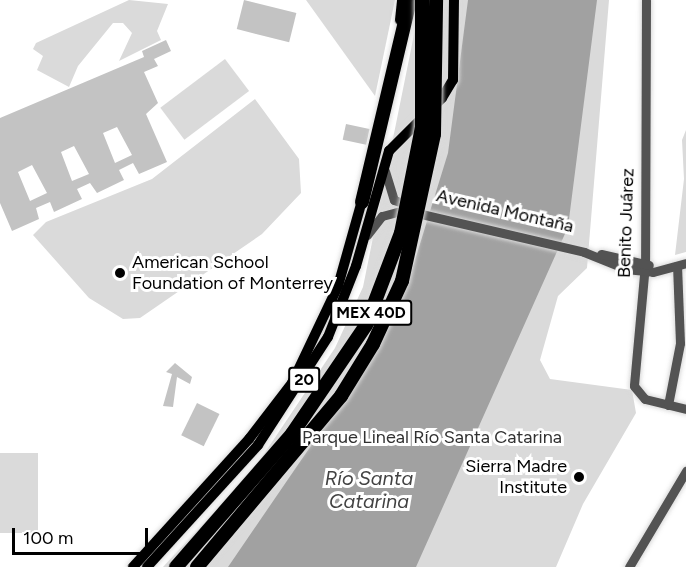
<!DOCTYPE html>
<html>
<head>
<meta charset="utf-8">
<style>
	body { margin:0 }
	#map { position:relative; width:686px; height:567px; overflow:hidden; background:#fff; font-family:Figtree,sans-serif }
	div>[style] { position:absolute }
	[style*='--x'] { left:calc(var(--x)*1px); top:calc(var(--y)*1px); width:calc(var(--w)*1px); rotate:calc(var(--a)*1deg) }
	.green>* { inset:0; background:#dadada; transform-origin:0 0 }
	.water>* { inset:0; background:#a1a1a1 }
	.building>* { inset:0; background:#c3c3c3; transform-origin:0 0 }
	.roads { filter:drop-shadow(0 0 2px #dbdbdb) drop-shadow(0 0 2px #dbdbdb) }
	.minor>* { height:9px; margin:-4.5px; padding:0 4.5px; transform-origin:4.5px; border-radius:4.5px; background:#535353 }
	.major>* { height:10px; margin:-5px; padding:0 5px; transform-origin:5px; border-radius:5px; background:#000 }
	.highway>* { height:14px; margin:-7px; padding:0 7px; transform-origin:7px; border-radius:7px; background:#000 }
	.bridges { filter:drop-shadow(0 0 2px #dbdbdb) drop-shadow(0 0 2px #dbdbdb) }
	.highway-bridge>* { height:14px; margin:-7px; padding:0 7px; transform-origin:7px; border-radius:7px; background:#000 }
	.dots>* { width:16px; height:16px; translate:-50% -50%; box-sizing:border-box; border:3px solid #fff; border-radius:50% }
	span { translate:-50% -50%; white-space:nowrap; text-align:center; line-height:1.15; -webkit-text-stroke:6px #fff; paint-order:stroke }
	.shield-label span { padding:2px 4px; background:#fff; border:2px solid; border-radius:4px; -webkit-text-stroke-width:0 }
	.shield-label { font-size:16px; color:#000; font-weight:700 }
	.street-label { font-size:18px; color:#000 }
	.poi-label { font-size:18px; color:#000 }
	.left { translate:0 -50%; text-align:left }
	.right { translate:-100% -50%; text-align:right }
	.park-label { font-size:18px; color:#313131 }
	.water-label { font-size:20px; color:#424242; font-style:italic }
	.scale { position:absolute; left:12px; top:528px; width:136px; height:27px; box-sizing:border-box; border:3px solid #000; border-top:0; padding-left:8px; font-size:18px; line-height:21px; white-space:nowrap; color:#000; -webkit-text-stroke:4px #fff; paint-order:stroke }
</style>
</head>
<body>
<div id="map">
	<div class="green">
		<i style="clip-path:polygon(129px 0,168px 4px,157px 31px,161px 40px,119px 61px,132px 33px,123px 23px,113px 23px,78px 66px,69px 87px,37px 70px,43px 56px,33px 49px,36px 43px)"></i>
		<i style="clip-path:polygon(306px 0,395px 0,375px 96px)"></i>
		<i style="clip-path:polygon(421px 0,609px 0,587px 268px,558px 296px,540px 360px,550px 379px,632px 390px,636px 413px,583px 504px,556px 567px,163px 567px,252px 472px,335px 348px,363px 287px)"></i>
		<i style="left:225px;top:59px;width:40px;height:81px;rotate:53deg"></i>
		<i style="clip-path:polygon(255px 99px,299px 159px,301px 193px,262px 234px,140px 318px,123px 319px,89px 298px,33px 235px,46px 222px,152px 179px)"></i>
		<i style="clip-path:polygon(686px 130px,686px 252px,675px 255px,684px 179px,682px 140px)"></i>
		<i style="left:0;top:453px;width:38px;height:80px"></i>
	</div>
	<div class="water">
		<i style="clip-path:polygon(468px 0,597px 0,568px 227px,416px 567px,228px 567px,358px 377px,411px 273px,448px 153px)"></i>
	</div>
	<div class="building">
		<i style="left:244px;top:0;width:54px;height:30px;rotate:14deg"></i>
		<i style="clip-path:polygon(evenodd,166px 40px,171px 51px,154px 59px,158px 66px,144px 72px,158px 103px,146px 114px,167px 162px,139px 174px,133px 163px,119px 170px,124px 180px,97px 193px,90px 183px,77px 189px,82px 199px,54px 212px,50px 202px,36px 208px,39px 219px,12px 231px,0 203px,0 118px,144px 57px,142px 51px,166px 40px,117px 127px,132px 155px,115px 163px,103px 133px,117px 127px,166px 40px,74px 146px,89px 174px,72px 181px,61px 152px,74px 146px,166px 40px,32px 165px,47px 193px,30px 201px,18px 172px,32px 165px)"></i>
		<i style="left:346px;top:124px;width:24px;height:16px;rotate:12deg"></i>
		<i style="clip-path:polygon(175px 363px,192px 377px,190px 384px,177px 377px,173px 407px,163px 406px,172px 374px,166px 372px)"></i>
		<i style="left:197px;top:403px;width:25px;height:36px;rotate:26deg"></i>
	</div>
	<div class="roads">
		<div class="minor">
			<i style="--x:646;--y:0;--w:264;--a:90.2"></i>
			<i style="--x:645;--y:264;--w:122;--a:95.2"></i>
			<i style="--x:634;--y:386;--w:17;--a:50"></i>
			<i style="--x:645;--y:399;--w:42;--a:13.7"></i>
			<i style="--x:385;--y:171;--w:30;--a:73"></i>
			<i style="--x:394;--y:200;--w:18;--a:19"></i>
			<i style="--x:367;--y:235;--w:24;--a:-52"></i>
			<i style="--x:382;--y:216;--w:23;--a:-15"></i>
			<i style="--x:404;--y:210;--w:185;--a:13.1"></i>
			<i style="--x:584;--y:252;--w:45;--a:22"></i>
			<i style="--x:626;--y:269;--w:27;--a:6"></i>
			<i style="--x:653;--y:272;--w:34;--a:-15"></i>
			<i style="--x:601;--y:254;--w:49;--a:12.9"></i>
			<i style="--x:668;--y:405;--w:63;--a:-79"></i>
			<i style="--x:680;--y:343;--w:77;--a:-92.2"></i>
			<i style="--x:629;--y:567;--w:112;--a:-59.3"></i>
		</div>
		<div class="major">
			<i style="--x:400;--y:20;--w:20;--a:-84"></i>
			<i style="--x:133;--y:567;--w:173;--a:-47.8"></i>
			<i style="--x:249;--y:439;--w:71;--a:-52.5"></i>
			<i style="--x:292;--y:383;--w:107;--a:-64.6"></i>
			<i style="--x:338;--y:286;--w:92;--a:-74.3"></i>
			<i style="--x:147;--y:567;--w:165;--a:-47.7"></i>
			<i style="--x:258;--y:445;--w:129;--a:-57.1"></i>
			<i style="--x:328;--y:337;--w:76;--a:-68.5"></i>
			<i style="--x:356;--y:266;--w:120;--a:-74"></i>
			<i style="--x:389;--y:151;--w:75;--a:-45"></i>
			<i style="--x:442;--y:98;--w:21;--a:-59"></i>
			<i style="--x:453;--y:80;--w:80;--a:-89.3"></i>
		</div>
		<div class="highway">
			<i style="--x:362;--y:202;--w:208;--a:-76.6"></i>
		</div>
	</div>
	<div class="bridges">
		<div class="highway-bridge">
			<i style="--x:176;--y:567;--w:176;--a:-48.9"></i>
			<i style="--x:292;--y:434;--w:132;--a:-55.8"></i>
			<i style="--x:366;--y:325;--w:98;--a:-69.2"></i>
			<i style="--x:401;--y:233;--w:108;--a:-78.8"></i>
			<i style="--x:422;--y:127;--w:127;--a:-90"></i>
			<i style="--x:197;--y:567;--w:224;--a:-49.9"></i>
			<i style="--x:341;--y:396;--w:61;--a:-58.4"></i>
			<i style="--x:373;--y:344;--w:69;--a:-65.3"></i>
			<i style="--x:402;--y:281;--w:150;--a:-77.7"></i>
			<i style="--x:434;--y:134;--w:134;--a:-89.1"></i>
		</div>
	</div>
	<div class="dots">
		<i style="left:120px;top:273px;background:#000"></i>
		<i style="left:579px;top:477px;background:#000"></i>
	</div>
	<div class="shield-label">
		<span style="left:371px;top:313px">MEX 40D</span>
		<span style="left:304px;top:380px">20</span>
	</div>
	<div class="street-label">
		<span style="left:505px;top:211px;rotate:13deg">Avenida Montaña</span>
		<span style="left:626px;top:223px;rotate:-88deg">Benito Juárez</span>
	</div>
	<div class="poi-label">
		<span class="left" style="left:132px;top:273px">American School<br>Foundation of Monterrey</span>
		<span class="right" style="left:567px;top:477px">Sierra Madre<br>Institute</span>
	</div>
	<div class="park-label">
		<span style="left:432px;top:437px">Parque Lineal Río Santa Catarina</span>
	</div>
	<div class="water-label">
		<span style="left:369px;top:490px">Río Santa<br>Catarina</span>
	</div>
	<div class="scale">100 m</div>
</div>
</body>
</html>
